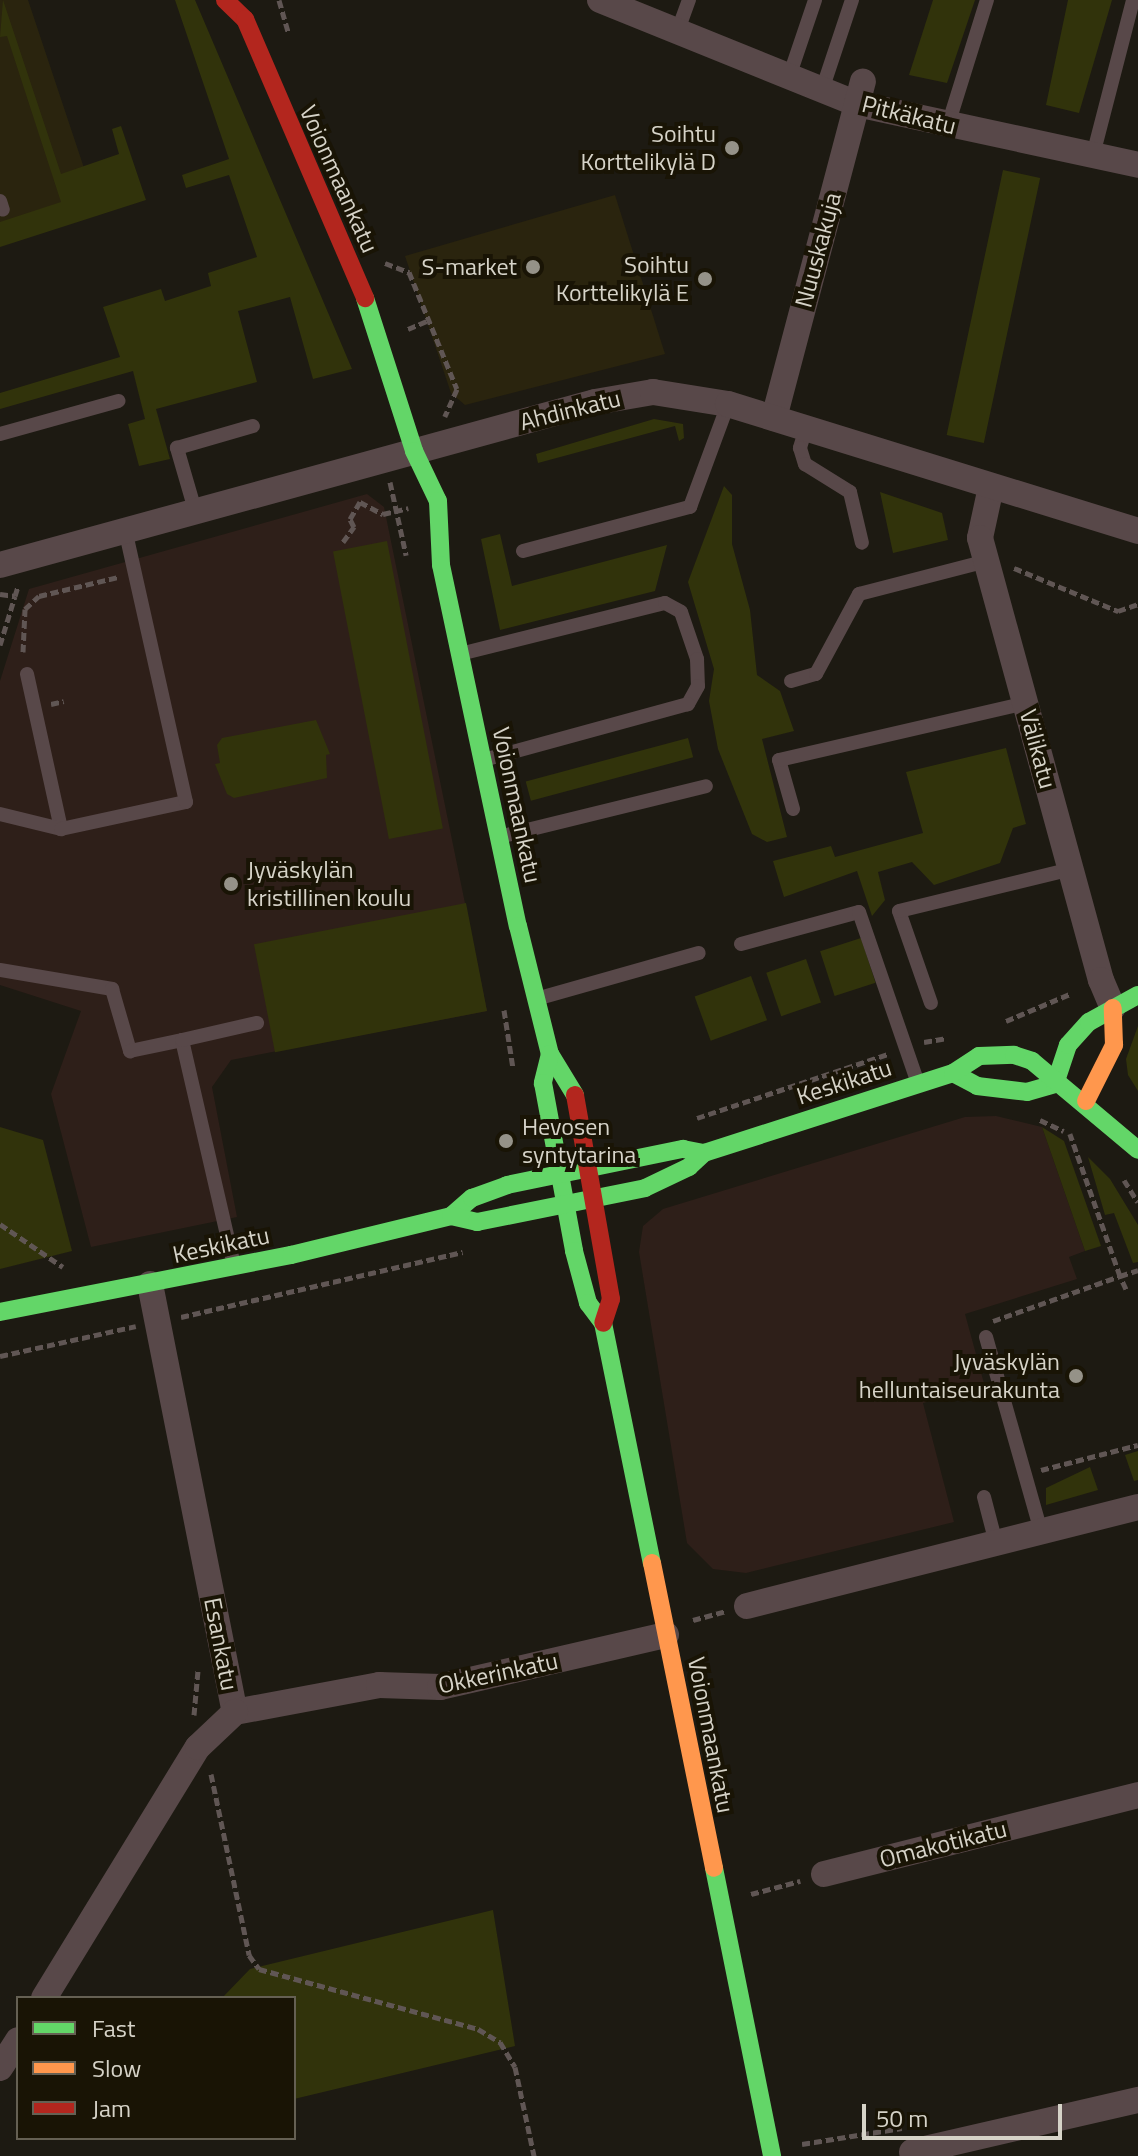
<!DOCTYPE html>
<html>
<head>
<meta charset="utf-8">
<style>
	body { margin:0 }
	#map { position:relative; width:1138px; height:2156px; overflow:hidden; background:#1d1a12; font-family:"Titillium Web",sans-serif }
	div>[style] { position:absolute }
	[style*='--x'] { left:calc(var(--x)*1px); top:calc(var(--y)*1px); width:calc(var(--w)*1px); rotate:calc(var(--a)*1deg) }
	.built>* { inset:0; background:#2a240e }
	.education>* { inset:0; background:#2e1f19 }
	.green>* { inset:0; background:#31330b; transform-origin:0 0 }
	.path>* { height:5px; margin-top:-2.5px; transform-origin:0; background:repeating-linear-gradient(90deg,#605654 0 8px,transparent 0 12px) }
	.lane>* { height:14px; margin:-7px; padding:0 7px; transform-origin:7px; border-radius:7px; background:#584849 }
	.street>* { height:26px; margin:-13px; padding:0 13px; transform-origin:13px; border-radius:13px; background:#584849 }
	.fast>* { height:18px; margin:-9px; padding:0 9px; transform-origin:9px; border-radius:9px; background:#63d668 }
	.slow>* { height:18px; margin:-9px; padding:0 9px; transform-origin:9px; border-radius:9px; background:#ff974d }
	.jam>* { height:18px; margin:-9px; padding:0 9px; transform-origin:9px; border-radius:9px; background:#b3261e }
	.dots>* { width:22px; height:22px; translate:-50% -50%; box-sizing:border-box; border:4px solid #191405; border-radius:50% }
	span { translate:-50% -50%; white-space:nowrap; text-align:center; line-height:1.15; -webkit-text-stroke:8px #191405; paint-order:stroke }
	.street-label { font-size:24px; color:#d6d3c8 }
	.poi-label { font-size:24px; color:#d6d3c8 }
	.right { translate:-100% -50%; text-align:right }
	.left { translate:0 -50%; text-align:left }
	.legend { position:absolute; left:16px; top:1996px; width:280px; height:144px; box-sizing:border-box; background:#191405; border:2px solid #656053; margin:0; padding:10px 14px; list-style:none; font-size:24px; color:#d6d3c8 }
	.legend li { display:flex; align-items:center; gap:16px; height:40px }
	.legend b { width:40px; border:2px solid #656053 }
	.scale { position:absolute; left:862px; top:2104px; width:200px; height:36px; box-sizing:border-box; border:4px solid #d6d3c8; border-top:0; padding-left:10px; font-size:24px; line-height:28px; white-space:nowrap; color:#d6d3c8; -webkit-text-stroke:6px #191405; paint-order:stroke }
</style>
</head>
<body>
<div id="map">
	<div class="built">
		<i style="clip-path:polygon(0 0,28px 0,95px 201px,0 233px)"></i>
		<i style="clip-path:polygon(615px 195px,665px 354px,465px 405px,451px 393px,405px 256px)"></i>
	</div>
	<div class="education">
		<i style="clip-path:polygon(367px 494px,384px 507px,487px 1011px,231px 1060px,212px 1087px,237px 1217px,91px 1247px,51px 1094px,81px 1011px,0 985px,0 681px,29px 589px)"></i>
		<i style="clip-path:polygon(996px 1116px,1042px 1127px,1085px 1251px,1069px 1257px,1077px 1279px,965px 1314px,985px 1387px,923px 1403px,954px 1522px,746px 1573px,713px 1569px,687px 1543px,639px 1252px,643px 1226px,663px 1209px,965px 1117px)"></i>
	</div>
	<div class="green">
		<i style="clip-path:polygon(3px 0,61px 174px,119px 154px,112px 129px,121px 126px,146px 200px,0 247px,0 222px,61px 202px,7px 36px,0 37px)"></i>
		<i style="clip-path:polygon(175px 0,195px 0,352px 369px,313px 379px,290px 297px,238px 311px,257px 382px,156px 409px,170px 459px,139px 466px,128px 424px,145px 419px,133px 371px,0 409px,0 393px,120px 357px,103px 307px,161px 289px,165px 301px,211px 286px,208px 273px,257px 257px,229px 175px,186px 188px,182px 175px,229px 159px)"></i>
		<i style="clip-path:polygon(933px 0,975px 0,947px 83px,909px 75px)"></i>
		<i style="clip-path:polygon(1068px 0,1112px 0,1079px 113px,1046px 105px)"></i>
		<i style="left:1003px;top:170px;width:38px;height:271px;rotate:12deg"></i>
		<i style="clip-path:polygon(654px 419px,683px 424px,684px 438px,679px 441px,675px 426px,538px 463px,536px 454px)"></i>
		<i style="clip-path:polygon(724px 486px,732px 495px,732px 544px,750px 610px,757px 675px,780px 691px,794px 731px,762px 739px,787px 837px,767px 842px,752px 834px,718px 749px,709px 701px,714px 669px,688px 582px)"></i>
		<i style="clip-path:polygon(880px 492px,942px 513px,948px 540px,893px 553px)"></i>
		<i style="clip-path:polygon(500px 534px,512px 586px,667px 545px,655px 591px,500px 630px,481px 539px)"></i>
		<i style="left:387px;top:541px;width:293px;height:55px;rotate:79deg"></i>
		<i style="clip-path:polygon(316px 720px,330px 754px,326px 755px,327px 778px,234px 798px,227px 794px,215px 764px,220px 763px,217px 745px,222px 738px)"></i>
		<i style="left:688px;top:738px;width:20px;height:168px;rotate:75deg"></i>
		<i style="clip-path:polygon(1006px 748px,1026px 824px,1013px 828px,1000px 863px,934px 885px,912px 862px,878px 872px,885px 900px,872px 916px,857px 871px,784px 897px,773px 861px,831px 846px,835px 857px,923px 833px,906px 772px)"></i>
		<i style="left:466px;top:903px;width:110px;height:216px;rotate:79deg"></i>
		<i style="left:861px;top:938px;width:47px;height:43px;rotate:72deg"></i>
		<i style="left:806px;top:959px;width:46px;height:42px;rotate:71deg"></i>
		<i style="left:751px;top:976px;width:47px;height:60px;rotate:70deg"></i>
		<i style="clip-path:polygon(1138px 1026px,1138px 1091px,1128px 1075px,1126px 1059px)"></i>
		<i style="clip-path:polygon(0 1127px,43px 1140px,72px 1251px,0 1269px)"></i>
		<i style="clip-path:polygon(1042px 1127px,1064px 1141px,1101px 1246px,1085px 1251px)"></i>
		<i style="clip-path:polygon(1088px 1157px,1110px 1179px,1138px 1225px,1138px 1262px,1133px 1263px,1114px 1213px,1105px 1215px)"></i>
		<i style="clip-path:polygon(1138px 1451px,1138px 1480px,1134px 1481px,1125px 1455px)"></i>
		<i style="clip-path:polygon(1090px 1467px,1098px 1490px,1046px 1505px,1046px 1488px)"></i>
		<i style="clip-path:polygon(493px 1910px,515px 2046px,294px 2099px,294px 1998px,222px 1998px,250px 1969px)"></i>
	</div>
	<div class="path">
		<i style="--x:279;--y:0;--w:35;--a:74"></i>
		<i style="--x:385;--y:263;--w:26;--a:21"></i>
		<i style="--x:409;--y:272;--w:126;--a:67.7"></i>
		<i style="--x:457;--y:389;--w:30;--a:114"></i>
		<i style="--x:408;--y:329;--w:23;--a:-23"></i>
		<i style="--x:390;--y:482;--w:75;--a:77.6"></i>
		<i style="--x:343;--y:542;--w:19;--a:-54"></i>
		<i style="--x:354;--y:527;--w:9;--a:-117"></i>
		<i style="--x:350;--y:519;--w:20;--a:-60"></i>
		<i style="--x:360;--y:502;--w:26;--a:28"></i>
		<i style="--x:383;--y:514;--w:26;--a:-13"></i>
		<i style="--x:1014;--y:568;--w:113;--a:22.5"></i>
		<i style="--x:1118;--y:611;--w:21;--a:-19"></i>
		<i style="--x:0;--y:594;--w:15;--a:8"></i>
		<i style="--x:15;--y:596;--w:10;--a:-73"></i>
		<i style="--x:0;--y:645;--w:51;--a:-73"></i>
		<i style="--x:23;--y:652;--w:43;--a:-87.3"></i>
		<i style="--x:25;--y:609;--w:19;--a:-43"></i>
		<i style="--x:39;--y:596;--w:81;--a:-13.5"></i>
		<i style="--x:51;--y:704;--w:13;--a:-13"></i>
		<i style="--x:504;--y:1010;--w:59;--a:81.2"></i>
		<i style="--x:1006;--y:1021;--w:69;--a:-22.9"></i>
		<i style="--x:924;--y:1042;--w:22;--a:-10"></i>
		<i style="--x:697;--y:1118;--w:201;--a:-18.5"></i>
		<i style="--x:1040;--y:1120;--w:26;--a:25"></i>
		<i style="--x:1124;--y:1180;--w:26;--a:58"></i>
		<i style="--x:0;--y:1224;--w:76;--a:34.3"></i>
		<i style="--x:1126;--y:1289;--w:14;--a:-115"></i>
		<i style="--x:1120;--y:1276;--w:19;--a:-18"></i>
		<i style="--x:181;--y:1317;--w:289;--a:-13"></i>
		<i style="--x:993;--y:1321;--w:135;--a:-19.5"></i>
		<i style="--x:1120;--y:1276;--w:151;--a:-109.4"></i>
		<i style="--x:0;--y:1356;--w:139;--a:-12.4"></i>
		<i style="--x:1041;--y:1470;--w:100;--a:-14.5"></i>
		<i style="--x:693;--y:1620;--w:34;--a:-15"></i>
		<i style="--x:194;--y:1715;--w:45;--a:-84.9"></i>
		<i style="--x:211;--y:1774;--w:185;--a:78.1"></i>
		<i style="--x:249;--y:1955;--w:17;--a:54"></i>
		<i style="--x:259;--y:1969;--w:227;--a:15.3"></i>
		<i style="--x:478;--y:2029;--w:26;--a:31"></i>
		<i style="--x:500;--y:2042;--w:29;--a:59"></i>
		<i style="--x:515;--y:2067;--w:91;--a:77.9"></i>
		<i style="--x:751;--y:1894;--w:51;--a:-14.9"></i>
		<i style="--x:802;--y:2144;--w:101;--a:-9.1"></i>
	</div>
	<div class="lane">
		<i style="--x:678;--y:30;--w:32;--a:-70"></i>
		<i style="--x:790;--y:74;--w:78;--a:-71.3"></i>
		<i style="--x:823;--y:87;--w:92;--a:-71.6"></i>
		<i style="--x:948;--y:125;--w:131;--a:-72.7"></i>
		<i style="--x:1093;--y:155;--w:160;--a:-75.5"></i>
		<i style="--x:0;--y:201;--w:9;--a:72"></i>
		<i style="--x:806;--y:428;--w:21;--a:107"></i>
		<i style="--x:800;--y:448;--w:17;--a:73"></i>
		<i style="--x:805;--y:464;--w:53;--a:31.9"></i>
		<i style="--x:850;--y:492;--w:52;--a:76.8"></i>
		<i style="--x:0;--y:434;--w:123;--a:-15.6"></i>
		<i style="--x:195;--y:510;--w:65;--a:-106.2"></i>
		<i style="--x:177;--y:448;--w:79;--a:-16.1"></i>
		<i style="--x:523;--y:551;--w:173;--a:-14.8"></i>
		<i style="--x:690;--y:507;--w:110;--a:-69.7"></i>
		<i style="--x:460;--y:654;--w:211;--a:-14"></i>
		<i style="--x:665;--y:603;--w:18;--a:29"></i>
		<i style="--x:681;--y:612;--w:50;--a:71.2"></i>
		<i style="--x:697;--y:659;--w:27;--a:88"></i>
		<i style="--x:698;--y:686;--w:21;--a:119"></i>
		<i style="--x:688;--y:704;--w:213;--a:164.7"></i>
		<i style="--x:27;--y:674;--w:159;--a:77.6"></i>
		<i style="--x:791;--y:681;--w:26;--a:-16"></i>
		<i style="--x:816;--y:674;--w:91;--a:-61.7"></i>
		<i style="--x:859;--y:594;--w:132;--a:-14.5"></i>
		<i style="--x:793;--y:809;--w:51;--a:-105.9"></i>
		<i style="--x:779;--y:760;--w:253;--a:-13"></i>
		<i style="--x:0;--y:814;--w:63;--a:13.8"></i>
		<i style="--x:61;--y:829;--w:128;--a:-12.2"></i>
		<i style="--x:186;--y:802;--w:279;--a:-102.6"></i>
		<i style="--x:499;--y:837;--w:213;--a:-13.8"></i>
		<i style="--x:741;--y:944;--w:122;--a:-15.2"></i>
		<i style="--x:859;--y:912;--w:181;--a:71"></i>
		<i style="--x:0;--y:970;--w:114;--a:9.6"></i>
		<i style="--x:112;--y:989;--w:65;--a:73.8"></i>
		<i style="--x:130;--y:1051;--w:53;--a:-11.9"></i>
		<i style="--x:182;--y:1040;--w:232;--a:77"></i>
		<i style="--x:536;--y:999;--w:169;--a:-15.8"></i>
		<i style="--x:931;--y:1003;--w:97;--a:-109.2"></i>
		<i style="--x:899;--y:911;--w:177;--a:-13.7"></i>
		<i style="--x:182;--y:1040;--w:77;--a:-12.8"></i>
		<i style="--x:986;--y:1337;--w:202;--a:74.2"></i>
		<i style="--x:984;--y:1497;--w:48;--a:75.4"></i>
	</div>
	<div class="street">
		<i style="--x:600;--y:0;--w:277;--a:22"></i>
		<i style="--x:857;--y:104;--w:288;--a:12.2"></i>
		<i style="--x:774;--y:418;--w:348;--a:-75.2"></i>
		<i style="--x:991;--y:487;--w:52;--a:102.2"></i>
		<i style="--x:980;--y:538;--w:458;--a:74.7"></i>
		<i style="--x:1101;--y:980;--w:30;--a:67"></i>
		<i style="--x:0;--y:565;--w:617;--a:-15.32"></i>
		<i style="--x:595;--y:402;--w:59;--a:-9.8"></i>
		<i style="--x:653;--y:392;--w:76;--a:9.1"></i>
		<i style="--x:728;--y:404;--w:429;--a:17.2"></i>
		<i style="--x:150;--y:1284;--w:436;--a:78.8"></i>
		<i style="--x:747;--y:1606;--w:403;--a:-14.2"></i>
		<i style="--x:235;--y:1712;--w:147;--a:-10.6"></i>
		<i style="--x:379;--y:1685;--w:61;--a:1.9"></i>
		<i style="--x:440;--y:1687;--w:232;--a:-13"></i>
		<i style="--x:824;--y:1874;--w:324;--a:-14.1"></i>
		<i style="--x:44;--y:1998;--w:294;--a:-58.5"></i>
		<i style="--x:198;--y:1747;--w:51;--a:-43.4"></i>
		<i style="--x:0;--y:2068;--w:33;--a:-57"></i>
		<i style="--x:912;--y:2152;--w:232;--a:-13"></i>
	</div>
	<div class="fast">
		<i style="--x:365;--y:298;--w:161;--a:72.2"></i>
		<i style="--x:414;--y:451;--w:55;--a:64.4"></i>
		<i style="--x:438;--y:501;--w:64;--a:87.3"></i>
		<i style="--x:441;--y:565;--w:369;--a:78"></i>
		<i style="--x:518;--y:926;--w:132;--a:76"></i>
		<i style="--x:550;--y:1054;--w:48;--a:58.6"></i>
		<i style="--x:550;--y:1054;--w:30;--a:104"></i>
		<i style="--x:543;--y:1083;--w:171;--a:79.5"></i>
		<i style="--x:574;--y:1251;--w:54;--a:74.9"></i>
		<i style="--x:588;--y:1303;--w:25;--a:53"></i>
		<i style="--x:603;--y:1323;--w:245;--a:78.5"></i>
		<i style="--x:953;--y:1073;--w:27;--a:28"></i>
		<i style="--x:977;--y:1086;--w:50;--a:6.8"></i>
		<i style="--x:1027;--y:1092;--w:29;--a:-16"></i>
		<i style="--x:1055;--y:1084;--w:41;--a:-71.6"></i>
		<i style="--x:1068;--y:1045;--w:31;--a:-48"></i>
		<i style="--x:1089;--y:1022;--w:56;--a:-28.9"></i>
		<i style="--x:451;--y:1216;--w:28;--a:-41"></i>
		<i style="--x:472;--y:1198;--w:37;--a:-20"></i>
		<i style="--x:507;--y:1185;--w:180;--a:-11.6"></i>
		<i style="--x:683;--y:1149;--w:21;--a:11"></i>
		<i style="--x:704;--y:1153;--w:262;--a:-17.8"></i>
		<i style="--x:953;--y:1073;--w:31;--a:-33"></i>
		<i style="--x:979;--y:1056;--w:35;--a:-2"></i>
		<i style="--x:1014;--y:1055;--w:19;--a:18"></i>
		<i style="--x:1032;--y:1061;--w:138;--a:40"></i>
		<i style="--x:0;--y:1312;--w:297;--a:-11.1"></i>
		<i style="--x:291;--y:1255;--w:165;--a:-13.7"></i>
		<i style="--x:451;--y:1216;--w:27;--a:13"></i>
		<i style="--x:477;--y:1222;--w:171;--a:-11.4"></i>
		<i style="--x:645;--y:1188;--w:49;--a:-25.5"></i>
		<i style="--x:689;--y:1167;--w:21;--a:-43"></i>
		<i style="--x:714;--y:1868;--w:294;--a:78.6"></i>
	</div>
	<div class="slow">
		<i style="--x:1086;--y:1101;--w:63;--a:-63.4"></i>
		<i style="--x:1114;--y:1045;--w:37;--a:-92"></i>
		<i style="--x:652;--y:1563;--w:311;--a:78.5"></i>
	</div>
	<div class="jam">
		<i style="--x:225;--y:0;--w:28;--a:44"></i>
		<i style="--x:245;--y:19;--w:304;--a:66.7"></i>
		<i style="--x:575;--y:1095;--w:207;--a:80"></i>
		<i style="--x:611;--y:1299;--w:25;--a:108"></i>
	</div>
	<div class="dots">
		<i style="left:732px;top:148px;background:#959288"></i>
		<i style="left:533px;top:267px;background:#959288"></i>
		<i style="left:705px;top:279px;background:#959288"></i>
		<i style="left:231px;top:884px;background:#959288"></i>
		<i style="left:506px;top:1141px;background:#959288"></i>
		<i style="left:1076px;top:1376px;background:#959288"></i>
	</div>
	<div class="street-label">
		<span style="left:909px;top:115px;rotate:14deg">Pitkäkatu</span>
		<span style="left:339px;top:179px;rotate:66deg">Voionmaankatu</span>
		<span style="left:818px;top:250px;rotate:-75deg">Nuuskakuja</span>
		<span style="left:570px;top:410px;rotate:-14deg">Ahdinkatu</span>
		<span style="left:1038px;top:749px;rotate:75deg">Välikatu</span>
		<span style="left:517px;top:805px;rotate:78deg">Voionmaankatu</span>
		<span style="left:844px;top:1082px;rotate:-18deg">Keskikatu</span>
		<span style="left:221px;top:1245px;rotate:-12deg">Keskikatu</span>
		<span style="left:221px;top:1644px;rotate:79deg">Esankatu</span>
		<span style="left:498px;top:1673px;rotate:-12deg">Okkerinkatu</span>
		<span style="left:711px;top:1735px;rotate:79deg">Voionmaankatu</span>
		<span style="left:943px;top:1844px;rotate:-14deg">Omakotikatu</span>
	</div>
	<div class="poi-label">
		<span class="right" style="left:716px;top:148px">Soihtu<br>Korttelikylä D</span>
		<span class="right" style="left:689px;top:279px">Soihtu<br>Korttelikylä E</span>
		<span class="right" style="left:517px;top:267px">S-market</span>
		<span class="left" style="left:247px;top:884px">Jyväskylän<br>kristillinen koulu</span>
		<span class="left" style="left:522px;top:1141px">Hevosen<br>syntytarina</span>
		<span class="right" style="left:1060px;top:1376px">Jyväskylän<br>helluntaiseurakunta</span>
	</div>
	<ul class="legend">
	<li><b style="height:10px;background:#63d668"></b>Fast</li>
	<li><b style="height:10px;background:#ff974d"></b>Slow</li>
	<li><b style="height:10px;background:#b3261e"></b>Jam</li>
	</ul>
	<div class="scale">50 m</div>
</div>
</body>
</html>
